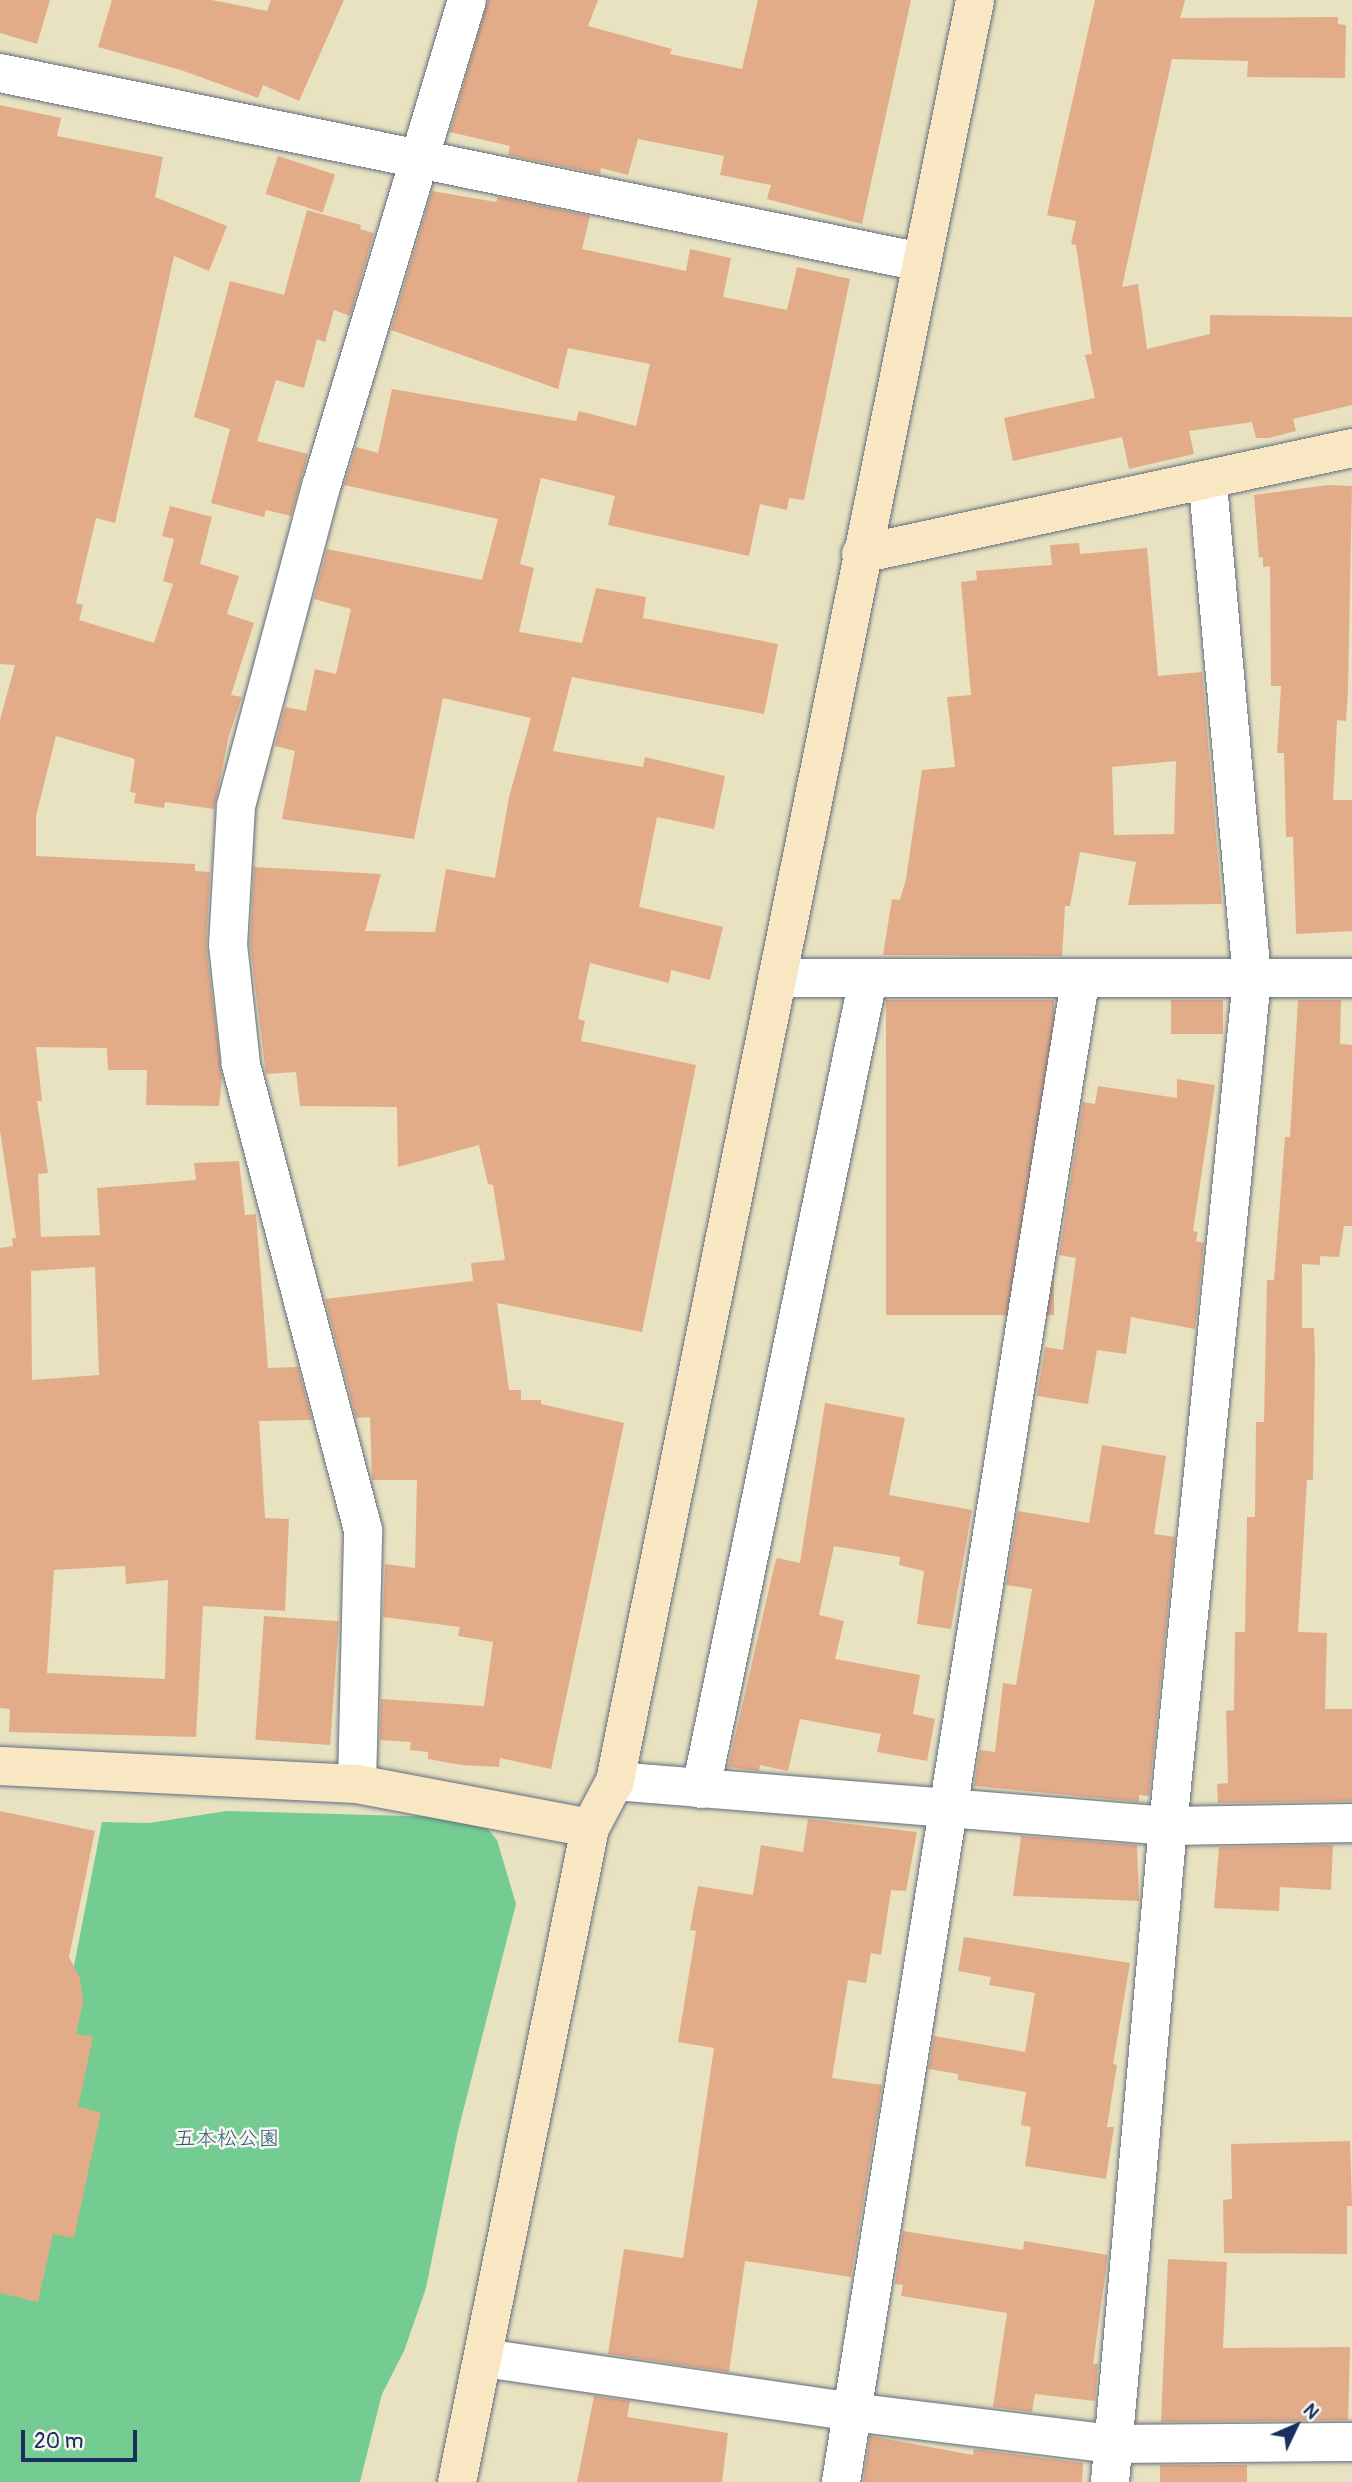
<!DOCTYPE html>
<html>
<head>
<meta charset="utf-8">
<style>
	body { margin:0 }
	#map { position:relative; width:1352px; height:2482px; overflow:hidden; background:#e8e2c0; font-family:Pangolin,"Klee One",sans-serif }
	div>[style] { position:absolute }
	[style*='--x'] { left:calc(var(--x)*1px); top:calc(var(--y)*1px); width:calc(var(--w)*1px); rotate:calc(var(--a)*1deg) }
	.green>* { inset:0; background:#74cc92 }
	.building>* { inset:0; background:#e3ac89; transform-origin:0 0 }
	.roads { filter:drop-shadow(0 0 2px #636e80) drop-shadow(0 0 2px #636e80) }
	.street>* { height:38px; margin:-19px; padding:0 19px; transform-origin:19px; border-radius:19px; background:#fff }
	.secondary>* { height:38px; margin:-19px; padding:0 19px; transform-origin:19px; border-radius:19px; background:#f9e7c3 }
	span { translate:-50% -50%; white-space:nowrap; text-align:center; line-height:1.15; -webkit-text-stroke:5px #f6f6f2; paint-order:stroke }
	.park-label { font-size:21px; color:#31566b }
	.north { position:absolute; left:1261px; top:2391px; width:70px; height:70px; -webkit-text-stroke:5px #f6f6f2; paint-order:stroke; rotate:46deg; font-size:19px; font-weight:700; line-height:28px; text-align:center; color:#1b2f5e }
	.north::after { content:''; display:block; margin:auto; width:24px; height:32px; background:#1b2f5e; clip-path:polygon(50% 0,100% 100%,50% 72%,0 100%) }
	.scale { position:absolute; left:21px; top:2430px; width:116px; height:32px; box-sizing:border-box; border:4px solid #1b2f5e; border-top:0; padding-left:9px; font-size:21px; line-height:24px; white-space:nowrap; color:#1b2f5e; -webkit-text-stroke:5px #f6f6f2; paint-order:stroke }
</style>
</head>
<body>
<div id="map">
	<div class="green">
		<i style="clip-path:polygon(227px 1811px,479px 1818px,497px 1840px,516px 1904px,458px 2131px,426px 2288px,404px 2351px,382px 2394px,360px 2482px,0 2482px,0 1964px,73px 1971px,102px 1822px,149px 1823px)"></i>
	</div>
	<div class="building">
		<i style="clip-path:polygon(0 0,50px 0,37px 44px,0 33px)"></i>
		<i style="clip-path:polygon(112px 0,212px 0,267px 11px,271px 0,344px 0,299px 101px,263px 85px,258px 98px,181px 70px,98px 47px)"></i>
		<i style="clip-path:polygon(488px 0,598px 0,588px 26px,672px 49px,670px 54px,742px 69px,758px 0,911px 0,862px 224px,767px 199px,771px 185px,720px 175px,724px 156px,638px 139px,628px 175px,601px 168px,600px 174px,508px 155px,510px 146px,450px 132px)"></i>
		<i style="clip-path:polygon(1095px 0,1185px 0,1180px 18px,1338px 17px,1338px 24px,1346px 25px,1345px 78px,1247px 77px,1248px 61px,1172px 59px,1122px 287px,1138px 284px,1147px 349px,1210px 334px,1210px 315px,1352px 317px,1352px 405px,1293px 419px,1296px 431px,1269px 438px,1256px 438px,1252px 422px,1189px 431px,1194px 454px,1129px 469px,1122px 437px,1013px 461px,1004px 418px,1095px 398px,1085px 355px,1092px 354px,1076px 245px,1071px 244px,1076px 221px,1047px 215px)"></i>
		<i style="clip-path:polygon(evenodd,0 105px,61px 118px,57px 136px,163px 157px,155px 197px,227px 226px,209px 271px,174px 256px,115px 523px,96px 518px,76px 603px,83px 605px,79px 620px,154px 643px,173px 584px,163px 581px,174px 539px,162px 536px,170px 506px,212px 517px,200px 564px,239px 576px,227px 614px,254px 623px,231px 695px,242px 697px,229px 735px,214px 809px,165px 802px,164px 808px,134px 803px,136px 793px,130px 792px,135px 759px,56px 736px,36px 816px,36px 856px,195px 864px,195px 871px,210px 872px,206px 947px,222px 1077px,219px 1106px,146px 1105px,147px 1070px,108px 1070px,107px 1048px,36px 1047px,42px 1101px,37px 1101px,48px 1173px,38px 1174px,41px 1237px,100px 1235px,97px 1188px,196px 1180px,194px 1163px,239px 1161px,245px 1215px,256px 1214px,268px 1368px,298px 1367px,312px 1420px,259px 1421px,265px 1518px,289px 1519px,285px 1611px,203px 1606px,196px 1737px,9px 1732px,10px 1709px,0 1708px,0 1248px,13px 1246px,12px 1238px,16px 1238px,0 1130px,0 720px,15px 665px,0 664px,0 105px,95px 1267px,99px 1375px,32px 1380px,31px 1271px,95px 1267px,0 105px,125px 1566px,126px 1584px,168px 1580px,165px 1679px,47px 1673px,54px 1570px,125px 1566px)"></i>
		<i style="left:278px;top:156px;width:60px;height:40px;rotate:18deg"></i>
		<i style="clip-path:polygon(432px 191px,496px 202px,498px 197px,590px 216px,582px 249px,686px 271px,690px 249px,731px 258px,723px 297px,787px 310px,797px 267px,850px 279px,804px 500px,789px 498px,787px 510px,760px 504px,749px 556px,608px 525px,615px 496px,541px 478px,520px 564px,534px 568px,519px 632px,582px 643px,596px 588px,646px 597px,643px 618px,778px 644px,764px 714px,572px 677px,553px 751px,643px 767px,645px 757px,725px 776px,714px 829px,657px 817px,639px 907px,723px 927px,710px 980px,671px 970px,669px 983px,590px 963px,578px 1019px,585px 1021px,581px 1041px,696px 1065px,642px 1332px,497px 1303px,509px 1390px,521px 1390px,521px 1400px,541px 1400px,541px 1404px,624px 1423px,551px 1769px,500px 1758px,499px 1767px,461px 1765px,428px 1759px,428px 1752px,410px 1750px,411px 1742px,380px 1740px,381px 1699px,484px 1706px,493px 1642px,458px 1636px,460px 1627px,383px 1617px,385px 1564px,415px 1568px,417px 1480px,372px 1480px,370px 1417px,356px 1418px,325px 1299px,473px 1281px,471px 1263px,505px 1260px,493px 1185px,488px 1184px,479px 1145px,398px 1167px,397px 1107px,300px 1106px,296px 1072px,266px 1074px,250px 944px,254px 867px,381px 874px,365px 931px,435px 932px,446px 869px,495px 878px,509px 797px,531px 718px,443px 698px,414px 839px,282px 819px,295px 751px,275px 746px,285px 707px,306px 711px,315px 669px,336px 674px,351px 609px,314px 599px,327px 549px,482px 580px,498px 519px,344px 485px,356px 447px,378px 453px,392px 389px,576px 421px,579px 411px,636px 426px,650px 364px,568px 348px,558px 389px,391px 330px)"></i>
		<i style="clip-path:polygon(307px 210px,361px 225px,360px 229px,374px 233px,350px 316px,334px 310px,325px 342px,317px 339px,304px 388px,276px 380px,257px 441px,308px 454px,291px 516px,266px 510px,264px 517px,211px 503px,230px 429px,194px 417px,230px 281px,284px 295px)"></i>
		<i style="clip-path:polygon(1328px 485px,1352px 486px,1348px 690px,1346px 721px,1337px 720px,1333px 800px,1352px 800px,1352px 931px,1296px 934px,1293px 837px,1286px 837px,1284px 753px,1277px 753px,1281px 686px,1271px 686px,1270px 566px,1263px 567px,1263px 557px,1259px 558px,1254px 495px)"></i>
		<i style="clip-path:polygon(evenodd,1079px 543px,1080px 554px,1147px 548px,1158px 676px,1202px 672px,1222px 904px,1128px 905px,1136px 862px,1080px 852px,1070px 906px,1065px 906px,1062px 956px,883px 955px,892px 899px,900px 900px,906px 879px,922px 770px,955px 767px,947px 697px,971px 695px,961px 582px,977px 580px,976px 571px,1052px 565px,1050px 545px,1079px 543px,1176px 761px,1174px 834px,1114px 835px,1112px 767px,1176px 761px)"></i>
		<i style="left:886px;top:1000px;width:168px;height:315px"></i>
		<i style="left:1171px;top:1000px;width:52px;height:34px"></i>
		<i style="clip-path:polygon(1298px 1000px,1341px 1000px,1340px 1044px,1352px 1045px,1352px 1226px,1344px 1226px,1339px 1257px,1320px 1256px,1320px 1265px,1302px 1264px,1302px 1328px,1314px 1328px,1315px 1358px,1313px 1480px,1307px 1480px,1298px 1632px,1327px 1633px,1325px 1709px,1352px 1709px,1352px 1801px,1218px 1803px,1217px 1784px,1228px 1783px,1226px 1711px,1234px 1710px,1235px 1632px,1245px 1632px,1247px 1517px,1255px 1517px,1256px 1422px,1264px 1422px,1267px 1280px,1274px 1280px,1285px 1137px,1290px 1137px)"></i>
		<i style="clip-path:polygon(1177px 1079px,1215px 1085px,1193px 1231px,1198px 1232px,1196px 1241px,1204px 1243px,1195px 1329px,1131px 1317px,1126px 1354px,1097px 1350px,1088px 1404px,1037px 1396px,1045px 1347px,1063px 1350px,1076px 1258px,1059px 1255px,1083px 1102px,1095px 1104px,1098px 1086px,1177px 1098px)"></i>
		<i style="clip-path:polygon(825px 1403px,905px 1418px,889px 1495px,972px 1510px,951px 1629px,917px 1624px,924px 1571px,899px 1565px,900px 1557px,834px 1546px,819px 1615px,844px 1621px,835px 1659px,920px 1675px,913px 1714px,935px 1719px,927px 1761px,877px 1752px,881px 1734px,800px 1719px,788px 1771px,760px 1765px,759px 1771px,728px 1767px,775px 1563px,777px 1558px,800px 1563px)"></i>
		<i style="clip-path:polygon(1102px 1445px,1166px 1456px,1154px 1534px,1175px 1537px,1149px 1796px,1139px 1795px,1139px 1802px,974px 1786px,980px 1750px,995px 1752px,1003px 1683px,1016px 1685px,1032px 1589px,1006px 1585px,1018px 1511px,1089px 1523px)"></i>
		<i style="left:264px;top:1616px;width:75px;height:124px;rotate:4deg"></i>
		<i style="clip-path:polygon(0 1811px,95px 1831px,69px 1957px,80px 1978px,83px 2002px,76px 2034px,93px 2037px,78px 2107px,101px 2112px,74px 2238px,53px 2234px,38px 2302px,0 2293px)"></i>
		<i style="clip-path:polygon(808px 1819px,917px 1832px,906px 1891px,891px 1890px,881px 1955px,871px 1953px,866px 1983px,848px 1980px,832px 2078px,882px 2085px,851px 2277px,745px 2261px,729px 2372px,608px 2354px,624px 2249px,683px 2258px,714px 2048px,678px 2042px,696px 1931px,690px 1930px,698px 1886px,753px 1895px,761px 1845px,803px 1852px)"></i>
		<i style="clip-path:polygon(1021px 1836px,1137px 1845px,1139px 1901px,1013px 1896px)"></i>
		<i style="clip-path:polygon(1333px 1845px,1331px 1890px,1280px 1887px,1279px 1911px,1214px 1908px,1219px 1847px)"></i>
		<i style="clip-path:polygon(964px 1937px,1130px 1963px,1113px 2064px,1117px 2065px,1107px 2127px,1114px 2127px,1106px 2179px,1025px 2166px,1031px 2127px,1021px 2125px,1026px 2092px,958px 2080px,958px 2074px,929px 2069px,934px 2036px,1025px 2052px,1035px 1993px,989px 1985px,991px 1977px,958px 1971px)"></i>
		<i style="clip-path:polygon(1350px 2141px,1352px 2206px,1347px 2206px,1347px 2254px,1224px 2253px,1223px 2200px,1232px 2199px,1231px 2144px)"></i>
		<i style="clip-path:polygon(903px 2231px,1023px 2250px,1024px 2241px,1108px 2255px,1093px 2364px,1098px 2364px,1095px 2401px,1035px 2394px,1032px 2412px,993px 2407px,1007px 2313px,901px 2296px,903px 2285px,895px 2284px)"></i>
		<i style="clip-path:polygon(1168px 2259px,1227px 2262px,1223px 2348px,1350px 2347px,1348px 2420px,1161px 2422px)"></i>
		<i style="clip-path:polygon(594px 2396px,630px 2401px,627px 2417px,728px 2433px,722px 2482px,577px 2482px)"></i>
		<i style="clip-path:polygon(870px 2436px,973px 2455px,974px 2449px,1083px 2463px,1082px 2482px,863px 2482px)"></i>
		<i style="left:1160px;top:2465px;width:87px;height:17px"></i>
	</div>
	<div class="roads">
		<div class="street">
			<i style="--x:0;--y:73;--w:940;--a:11.6"></i>
			<i style="--x:777;--y:978;--w:575;--a:0"></i>
			<i style="--x:615;--y:1781;--w:555;--a:4.65"></i>
			<i style="--x:1168;--y:1826;--w:184;--a:-0.9"></i>
			<i style="--x:357;--y:1784;--w:254;--a:-88.6"></i>
			<i style="--x:363;--y:1530;--w:482;--a:-104.7"></i>
			<i style="--x:241;--y:1064;--w:120;--a:-96.2"></i>
			<i style="--x:228;--y:945;--w:139;--a:-86.7"></i>
			<i style="--x:236;--y:806;--w:330;--a:-75.1"></i>
			<i style="--x:321;--y:487;--w:508;--a:-73.31"></i>
			<i style="--x:701;--y:1789;--w:827;--a:-78.35"></i>
			<i style="--x:484;--y:2358;--w:372;--a:8.3"></i>
			<i style="--x:852;--y:2412;--w:263;--a:7"></i>
			<i style="--x:1113;--y:2444;--w:239;--a:-0.5"></i>
			<i style="--x:841;--y:2482;--w:1520;--a:-80.95"></i>
			<i style="--x:1110;--y:2482;--w:659;--a:-84.95"></i>
			<i style="--x:1168;--y:1826;--w:852;--a:-84.34"></i>
			<i style="--x:1252;--y:978;--w:499;--a:-95.1"></i>
		</div>
		<div class="secondary">
			<i style="--x:861;--y:554;--w:502;--a:-12.18"></i>
			<i style="--x:0;--y:1766;--w:357;--a:2.9"></i>
			<i style="--x:357;--y:1784;--w:237;--a:10.7"></i>
			<i style="--x:457;--y:2482;--w:667;--a:-78.5"></i>
			<i style="--x:590;--y:1828;--w:53;--a:-62"></i>
			<i style="--x:615;--y:1781;--w:1817;--a:-78.57"></i>
		</div>
	</div>
	<div class="park-label">
		<span style="left:227px;top:2139px">五本松公園</span>
	</div>
	<div class="north">N</div>
	<div class="scale">20 m</div>
</div>
</body>
</html>
